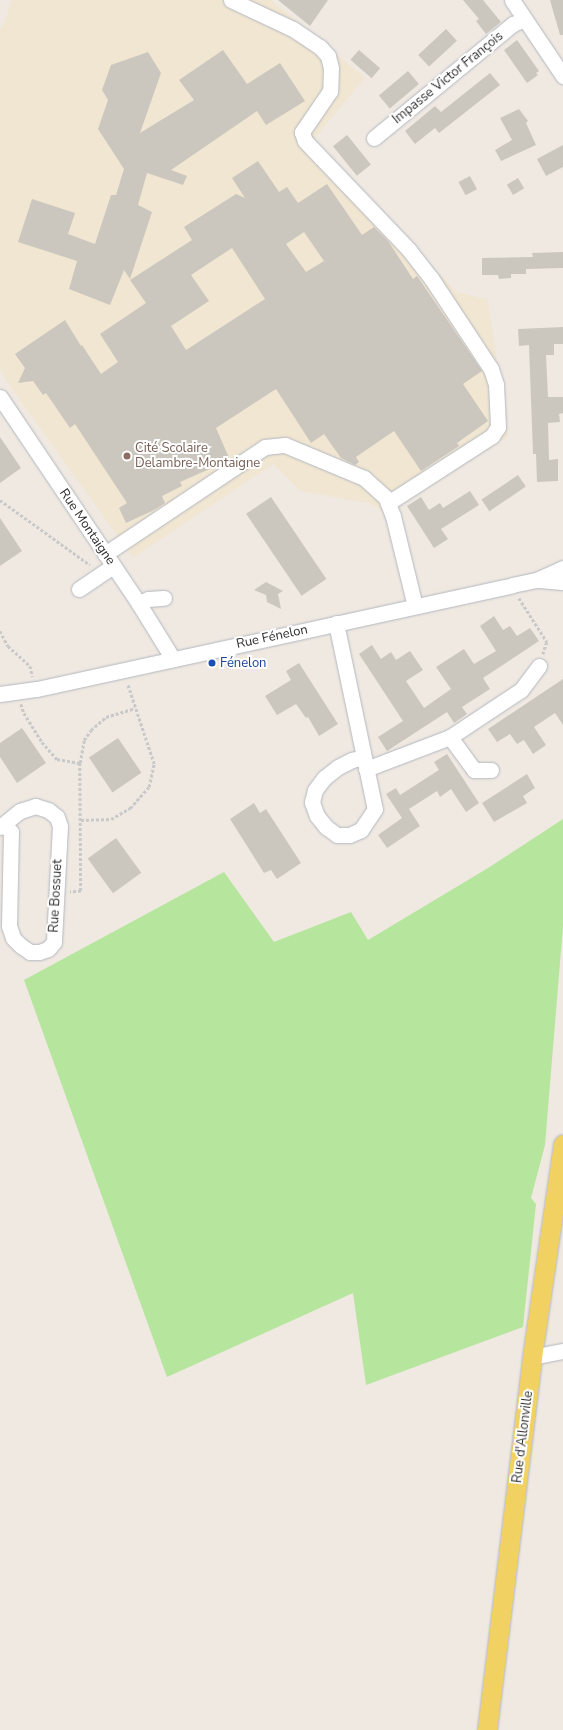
<!DOCTYPE html>
<html>
<head>
<meta charset="utf-8">
<style>
	body { margin:0 }
	#map { position:relative; width:563px; height:1730px; overflow:hidden; background:#efe9e1; font-family:"Nunito Sans",sans-serif }
	div>[style] { position:absolute }
	[style*='--x'] { left:calc(var(--x)*1px); top:calc(var(--y)*1px); width:calc(var(--w)*1px); rotate:calc(var(--a)*1deg) }
	.education>* { inset:0; background:#f0e6d1 }
	.green>* { inset:0; background:#b6e59e }
	.building>* { inset:0; background:#cbc7bf; transform-origin:0 0 }
	.path>* { height:2.5px; margin-top:-1.25px; transform-origin:0; background:repeating-linear-gradient(90deg,#c9c9c9 0 3px,transparent 0 5px) }
	.roads { filter:drop-shadow(0 0 1px #b4b7c1) drop-shadow(0 0 1px #b4b7c1) }
	.minor>* { height:15px; margin:-7.5px; padding:0 7.5px; transform-origin:7.5px; border-radius:7.5px; background:#fff }
	.major>* { height:19px; margin:-9.5px; padding:0 9.5px; transform-origin:9.5px; border-radius:9.5px; background:#f2d163 }
	.dots>* { width:11px; height:11px; translate:-50% -50%; box-sizing:border-box; border:2px solid #fff; border-radius:50% }
	span { translate:-50% -50%; white-space:nowrap; text-align:center; line-height:1.15; -webkit-text-stroke:4px #fff; paint-order:stroke }
	.street-label { font-size:13px; color:#2e2e2e }
	.education-label { font-size:13px; color:#785e54 }
	.left { translate:0 -50%; text-align:left }
	.transit-label { font-size:13px; color:#164399 }
</style>
</head>
<body>
<div id="map">
	<div class="education">
		<i style="clip-path:polygon(12px 0,221px 0,224px 2px,226px 0,271px 0,365px 78px,310px 143px,457px 292px,488px 300px,508px 437px,389px 513px,368px 503px,300px 491px,273px 464px,133px 558px,3px 376px,0 367px,0 29px,4px 24px)"></i>
	</div>
	<div class="green">
		<i style="clip-path:polygon(563px 819px,563px 926px,545px 1145px,531px 1198px,536px 1204px,523px 1327px,366px 1385px,353px 1293px,167px 1377px,24px 980px,224px 872px,274px 942px,351px 912px,368px 940px,488px 868px)"></i>
	</div>
	<div class="building">
		<i style="clip-path:polygon(278px 0,328px 0,310px 26px)"></i>
		<i style="clip-path:polygon(463px 0,483px 0,501px 22px,486px 34px,476px 21px,479px 19px)"></i>
		<i style="clip-path:polygon(550px 0,563px 0,563px 35px,560px 35px)"></i>
		<i style="left:446px;top:29px;width:16px;height:38px;rotate:47deg"></i>
		<i style="clip-path:polygon(517px 40px,539px 71px,536px 73px,538px 75px,527px 83px,504px 50px)"></i>
		<i style="clip-path:polygon(223px 50px,247px 84px,280px 63px,305px 101px,266px 125px,257px 111px,171px 170px,187px 176px,183px 185px,147px 173px,138px 205px,152px 212px,130px 279px,124px 270px,110px 305px,69px 289px,77px 261px,18px 242px,32px 199px,75px 213px,68px 234px,95px 244px,111px 195px,116px 195px,124px 169px,98px 129px,108px 100px,102px 90px,111px 65px,148px 52px,161px 73px,140px 133px,194px 100px,179px 80px)"></i>
		<i style="left:359px;top:50px;width:28px;height:13px;rotate:41deg"></i>
		<i style="left:408px;top:71px;width:17px;height:38px;rotate:50deg"></i>
		<i style="clip-path:polygon(490px 73px,500px 85px,439px 133px,435px 128px,415px 144px,405px 131px,435px 106px,441px 112px)"></i>
		<i style="clip-path:polygon(519px 109px,528px 121px,526px 123px,536px 145px,501px 161px,495px 150px,512px 140px,500px 118px)"></i>
		<i style="left:347px;top:135px;width:38px;height:18px;rotate:51deg"></i>
		<i style="clip-path:polygon(563px 145px,563px 167px,546px 176px,537px 159px)"></i>
		<i style="clip-path:polygon(evenodd,258px 161px,279px 192px,287px 187px,298px 203px,327px 184px,362px 235px,374px 227px,388px 241px,413px 279px,417px 276px,482px 371px,463px 384px,488px 421px,457px 443px,459px 446px,421px 471px,394px 431px,356px 457px,359px 462px,355px 465px,341px 458px,324px 434px,311px 443px,276px 389px,216px 428px,230px 460px,180px 482px,182px 486px,162px 496px,165px 503px,154px 510px,126px 523px,119px 508px,127px 503px,75px 424px,70px 428px,46px 393px,43px 395px,33px 381px,18px 383px,25px 368px,15px 354px,65px 320px,81px 346px,82px 345px,101px 374px,118px 362px,100px 334px,146px 303px,130px 280px,192px 240px,184px 227px,236px 194px,245px 198px,232px 178px,258px 161px,304px 232px,324px 261px,306px 272px,286px 244px,304px 232px,258px 161px,232px 248px,265px 299px,186px 350px,171px 326px,209px 301px,191px 275px,232px 248px)"></i>
		<i style="left:470px;top:176px;width:15px;height:13px;rotate:62deg"></i>
		<i style="left:518px;top:178px;width:12px;height:13px;rotate:59deg"></i>
		<i style="clip-path:polygon(563px 252px,563px 268px,526px 269px,526px 274px,511px 274px,511px 278px,499px 279px,498px 275px,482px 275px,482px 258px,533px 257px,532px 253px)"></i>
		<i style="clip-path:polygon(563px 327px,563px 344px,554px 344px,554px 355px,546px 355px,548px 397px,563px 397px,563px 413px,559px 414px,560px 422px,548px 423px,549px 460px,558px 459px,558px 481px,537px 482px,536px 454px,533px 454px,529px 345px,519px 346px,518px 329px)"></i>
		<i style="clip-path:polygon(0 437px,21px 468px,0 483px)"></i>
		<i style="left:518px;top:475px;width:14px;height:44px;rotate:56deg"></i>
		<i style="clip-path:polygon(470px 491px,479px 505px,441px 529px,448px 539px,434px 548px,407px 506px,421px 497px,429px 510px,440px 503px,443px 508px)"></i>
		<i style="left:271px;top:497px;width:99px;height:30px;rotate:56deg"></i>
		<i style="clip-path:polygon(0 518px,22px 551px,0 566px)"></i>
		<i style="clip-path:polygon(266px 582px,283px 591px,278px 594px,281px 609px,267px 602px,266px 595px,254px 590px)"></i>
		<i style="clip-path:polygon(494px 616px,503px 630px,510px 626px,517px 636px,530px 628px,539px 641px,483px 678px,490px 689px,462px 707px,467px 714px,454px 723px,447px 712px,387px 751px,378px 737px,403px 721px,359px 654px,372px 645px,381px 659px,391px 652px,396px 660px,410px 651px,423px 670px,406px 681px,424px 708px,451px 689px,436px 667px,464px 649px,474px 664px,496px 651px,480px 626px)"></i>
		<i style="clip-path:polygon(299px 663px,338px 724px,319px 736px,308px 717px,306px 718px,296px 704px,277px 715px,265px 696px,291px 680px,286px 671px)"></i>
		<i style="clip-path:polygon(563px 679px,563px 725px,555px 713px,534px 727px,546px 745px,533px 754px,524px 740px,517px 744px,510px 734px,497px 742px,488px 729px)"></i>
		<i style="clip-path:polygon(22px 728px,46px 763px,17px 783px,0 757px,0 743px)"></i>
		<i style="left:118px;top:738px;width:42px;height:35px;rotate:56deg"></i>
		<i style="clip-path:polygon(447px 754px,479px 803px,466px 812px,451px 789px,440px 797px,437px 791px,409px 809px,420px 826px,387px 848px,378px 835px,402px 818px,386px 794px,396px 788px,400px 795px,439px 770px,434px 762px)"></i>
		<i style="clip-path:polygon(527px 774px,535px 788px,523px 796px,527px 803px,494px 822px,482px 803px)"></i>
		<i style="clip-path:polygon(254px 803px,260px 813px,266px 809px,301px 863px,277px 879px,271px 870px,264px 873px,230px 819px)"></i>
		<i style="left:116px;top:838px;width:43px;height:35px;rotate:54deg"></i>
	</div>
	<div class="path">
		<i style="--x:0;--y:500;--w:111;--a:35.8"></i>
		<i style="--x:519;--y:598;--w:52;--a:57.5"></i>
		<i style="--x:547;--y:642;--w:13;--a:108"></i>
		<i style="--x:0;--y:631;--w:17;--a:62"></i>
		<i style="--x:8;--y:646;--w:30;--a:42"></i>
		<i style="--x:30;--y:666;--w:11;--a:75"></i>
		<i style="--x:21;--y:704;--w:9;--a:72"></i>
		<i style="--x:24;--y:713;--w:34;--a:58"></i>
		<i style="--x:42;--y:742;--w:23;--a:49"></i>
		<i style="--x:57;--y:759;--w:23;--a:10"></i>
		<i style="--x:80;--y:763;--w:128;--a:89.6"></i>
		<i style="--x:81;--y:891;--w:11;--a:175"></i>
		<i style="--x:80;--y:763;--w:23;--a:-80"></i>
		<i style="--x:84;--y:740;--w:12;--a:-55"></i>
		<i style="--x:91;--y:730;--w:20;--a:-41"></i>
		<i style="--x:106;--y:717;--w:30;--a:-17"></i>
		<i style="--x:81;--y:820;--w:30;--a:-2"></i>
		<i style="--x:111;--y:819;--w:22;--a:-30"></i>
		<i style="--x:130;--y:808;--w:28;--a:-48"></i>
		<i style="--x:149;--y:787;--w:24;--a:-78"></i>
		<i style="--x:154;--y:764;--w:85;--a:-108.4"></i>
	</div>
	<div class="roads">
		<div class="minor">
			<i style="--x:231;--y:0;--w:68;--a:25.1"></i>
			<i style="--x:293;--y:29;--w:32;--a:34"></i>
			<i style="--x:320;--y:47;--w:12;--a:48"></i>
			<i style="--x:328;--y:56;--w:12;--a:76"></i>
			<i style="--x:331;--y:68;--w:23;--a:92"></i>
			<i style="--x:330;--y:91;--w:50;--a:124.3"></i>
			<i style="--x:302;--y:132;--w:9;--a:72"></i>
			<i style="--x:305;--y:141;--w:151;--a:46.3"></i>
			<i style="--x:409;--y:250;--w:36;--a:52"></i>
			<i style="--x:431;--y:278;--w:109;--a:56.6"></i>
			<i style="--x:491;--y:369;--w:16;--a:72"></i>
			<i style="--x:496;--y:384;--w:43;--a:87.3"></i>
			<i style="--x:498;--y:427;--w:11;--a:124"></i>
			<i style="--x:492;--y:436;--w:124;--a:147.2"></i>
			<i style="--x:512;--y:0;--w:92;--a:56.1"></i>
			<i style="--x:374;--y:138;--w:180;--a:-39.4"></i>
			<i style="--x:513;--y:24;--w:12;--a:-24"></i>
			<i style="--x:0;--y:397;--w:249;--a:56.1"></i>
			<i style="--x:139;--y:604;--w:65;--a:58.3"></i>
			<i style="--x:105;--y:554;--w:192;--a:-33.8"></i>
			<i style="--x:265;--y:447;--w:20;--a:-6"></i>
			<i style="--x:285;--y:445;--w:86;--a:22.7"></i>
			<i style="--x:364;--y:478;--w:30;--a:42"></i>
			<i style="--x:386;--y:498;--w:19;--a:69"></i>
			<i style="--x:393;--y:516;--w:93;--a:76.3"></i>
			<i style="--x:539;--y:580;--w:24;--a:5"></i>
			<i style="--x:79;--y:589;--w:41;--a:-34.1"></i>
			<i style="--x:139;--y:604;--w:10;--a:-29"></i>
			<i style="--x:148;--y:599;--w:16;--a:-4"></i>
			<i style="--x:336;--y:623;--w:190;--a:78.2"></i>
			<i style="--x:375;--y:809;--w:25;--a:124"></i>
			<i style="--x:361;--y:830;--w:13;--a:157"></i>
			<i style="--x:349;--y:835;--w:12;--a:180"></i>
			<i style="--x:337;--y:835;--w:14;--a:-144"></i>
			<i style="--x:326;--y:827;--w:14;--a:-129"></i>
			<i style="--x:317;--y:816;--w:15;--a:-110"></i>
			<i style="--x:312;--y:802;--w:12;--a:-76"></i>
			<i style="--x:315;--y:790;--w:15;--a:-53"></i>
			<i style="--x:324;--y:778;--w:18;--a:-38"></i>
			<i style="--x:338;--y:767;--w:16;--a:-27"></i>
			<i style="--x:352;--y:760;--w:11;--a:-15"></i>
			<i style="--x:0;--y:694;--w:37;--a:-8"></i>
			<i style="--x:37;--y:689;--w:486;--a:-12.3"></i>
			<i style="--x:512;--y:585;--w:25;--a:-12"></i>
			<i style="--x:536;--y:580;--w:30;--a:-24"></i>
			<i style="--x:450;--y:737;--w:41;--a:54"></i>
			<i style="--x:474;--y:770;--w:17;--a:0"></i>
			<i style="--x:366;--y:769;--w:90;--a:-20.9"></i>
			<i style="--x:450;--y:737;--w:85;--a:-33.5"></i>
			<i style="--x:521;--y:690;--w:30;--a:-53"></i>
			<i style="--x:0;--y:827;--w:26;--a:-39"></i>
			<i style="--x:20;--y:811;--w:16;--a:-18"></i>
			<i style="--x:35;--y:806;--w:14;--a:17"></i>
			<i style="--x:48;--y:810;--w:11;--a:38"></i>
			<i style="--x:57;--y:817;--w:9;--a:72"></i>
			<i style="--x:60;--y:826;--w:116;--a:93"></i>
			<i style="--x:54;--y:942;--w:9;--a:131"></i>
			<i style="--x:48;--y:949;--w:9;--a:162"></i>
			<i style="--x:39;--y:952;--w:9;--a:180"></i>
			<i style="--x:30;--y:952;--w:11;--a:-146"></i>
			<i style="--x:21;--y:946;--w:11;--a:-135"></i>
			<i style="--x:13;--y:938;--w:13;--a:-108"></i>
			<i style="--x:9;--y:926;--w:94;--a:-88.8"></i>
			<i style="--x:11;--y:832;--w:9;--a:-131"></i>
			<i style="--x:532;--y:1357;--w:32;--a:-11"></i>
		</div>
		<div class="major">
			<i style="--x:487;--y:1730;--w:376;--a:-83.1"></i>
			<i style="--x:532;--y:1357;--w:215;--a:-81.7"></i>
		</div>
	</div>
	<div class="dots">
		<i style="left:127px;top:456px;background:#8d6e63"></i>
		<i style="left:212px;top:663px;background:#1a4fb4"></i>
	</div>
	<div class="street-label">
		<span style="left:448px;top:78px;rotate:-39deg">Impasse Victor François</span>
		<span style="left:87px;top:527px;rotate:56deg">Rue Montaigne</span>
		<span style="left:272px;top:637px;rotate:-12deg">Rue Fénelon</span>
		<span style="left:56px;top:896px;rotate:-87deg">Rue Bossuet</span>
		<span style="left:523px;top:1437px;rotate:-83deg">Rue d'Allonville</span>
	</div>
	<div class="education-label">
		<span class="left" style="left:135px;top:456px">Cité Scolaire<br>Delambre-Montaigne</span>
	</div>
	<div class="transit-label">
		<span class="left" style="left:220px;top:663px">Fénelon</span>
	</div>
</div>
</body>
</html>
